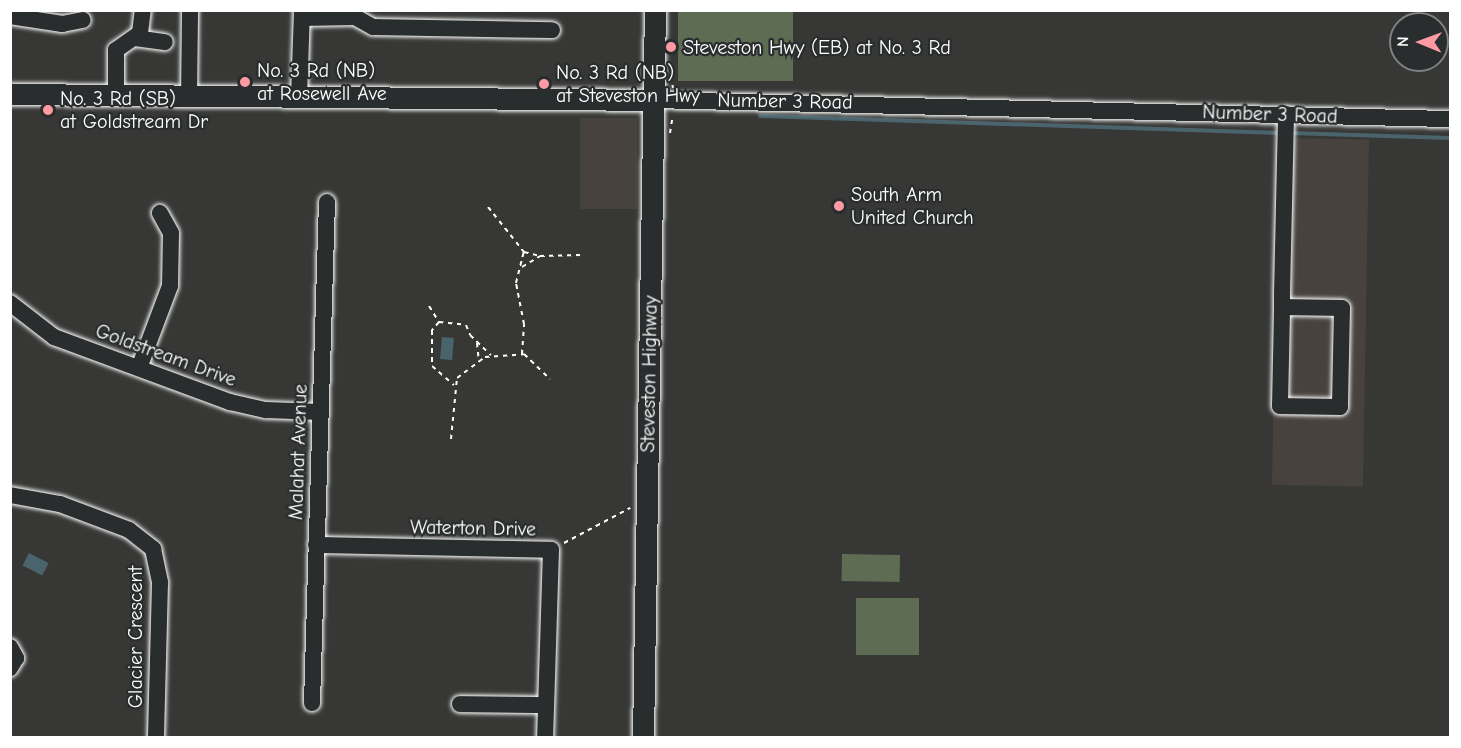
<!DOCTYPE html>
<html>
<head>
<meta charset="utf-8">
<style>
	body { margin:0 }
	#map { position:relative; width:1461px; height:748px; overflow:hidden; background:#373735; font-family:"Comic Neue",sans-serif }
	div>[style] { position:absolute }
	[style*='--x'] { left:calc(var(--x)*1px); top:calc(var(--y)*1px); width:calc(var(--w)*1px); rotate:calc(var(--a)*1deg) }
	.built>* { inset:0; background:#47423e; transform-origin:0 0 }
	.green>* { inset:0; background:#5d6c53; transform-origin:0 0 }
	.water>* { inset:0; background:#4a646e; transform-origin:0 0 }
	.stream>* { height:4px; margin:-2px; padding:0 2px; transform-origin:2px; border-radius:2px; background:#4a646e }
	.path>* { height:2px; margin-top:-1px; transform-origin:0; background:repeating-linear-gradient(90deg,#fff 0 4.5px,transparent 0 9px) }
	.roads { filter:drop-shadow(0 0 2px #fff) drop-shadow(0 0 2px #fff) }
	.minor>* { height:16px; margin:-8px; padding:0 8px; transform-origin:8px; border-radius:8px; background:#2a2d2e }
	.major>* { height:21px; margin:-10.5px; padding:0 10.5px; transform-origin:10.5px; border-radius:10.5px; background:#2a2d2e }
	.dots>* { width:16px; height:16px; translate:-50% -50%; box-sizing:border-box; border:3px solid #2a2d2e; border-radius:50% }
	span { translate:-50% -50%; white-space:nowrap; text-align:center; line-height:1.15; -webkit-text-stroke:4.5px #2a2d2e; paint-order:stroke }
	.poi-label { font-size:20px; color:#fff }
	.left { translate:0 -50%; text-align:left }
	.street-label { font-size:20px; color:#fff }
	.frame { position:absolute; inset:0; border:12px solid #fff; pointer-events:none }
	.north { position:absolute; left:1389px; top:12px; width:60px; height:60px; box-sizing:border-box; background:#2a2d2e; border:2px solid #7f8182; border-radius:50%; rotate:271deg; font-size:16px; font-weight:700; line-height:24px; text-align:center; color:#fff }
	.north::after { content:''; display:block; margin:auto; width:21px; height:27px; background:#ff9aa2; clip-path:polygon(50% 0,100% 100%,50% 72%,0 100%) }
</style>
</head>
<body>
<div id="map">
	<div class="built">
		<i style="left:580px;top:118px;width:57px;height:91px"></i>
		<i style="left:1278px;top:138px;width:91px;height:347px;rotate:1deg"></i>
	</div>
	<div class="green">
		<i style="left:678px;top:11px;width:115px;height:70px"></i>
		<i style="left:842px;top:554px;width:58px;height:27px;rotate:1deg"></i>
		<i style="left:856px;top:598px;width:63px;height:57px"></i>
	</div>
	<div class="water">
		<i style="left:442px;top:337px;width:12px;height:22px;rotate:5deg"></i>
		<i style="left:29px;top:553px;width:22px;height:14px;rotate:27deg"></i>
	</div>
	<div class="stream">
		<i style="--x:760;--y:116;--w:521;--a:1.87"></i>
		<i style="--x:1291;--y:133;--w:159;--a:1.8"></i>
	</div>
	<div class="path">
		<i style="--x:671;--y:76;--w:12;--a:81"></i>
		<i style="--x:670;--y:133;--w:18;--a:-81"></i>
		<i style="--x:488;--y:207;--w:58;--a:51.3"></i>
		<i style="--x:524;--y:252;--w:16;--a:14"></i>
		<i style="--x:540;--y:256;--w:40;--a:-1.4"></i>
		<i style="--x:522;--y:267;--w:21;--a:-31"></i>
		<i style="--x:429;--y:306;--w:19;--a:58"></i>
		<i style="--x:439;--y:322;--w:27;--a:6"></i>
		<i style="--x:466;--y:325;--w:11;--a:68"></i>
		<i style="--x:470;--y:335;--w:29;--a:44"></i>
		<i style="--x:439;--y:322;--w:11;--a:131"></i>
		<i style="--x:432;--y:330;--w:36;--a:90"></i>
		<i style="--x:432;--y:366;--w:29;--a:41"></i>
		<i style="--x:477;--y:343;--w:18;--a:84"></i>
		<i style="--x:522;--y:354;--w:30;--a:-86"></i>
		<i style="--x:524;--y:324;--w:42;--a:-101"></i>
		<i style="--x:516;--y:283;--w:32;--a:-76"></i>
		<i style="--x:451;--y:439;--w:61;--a:-84.4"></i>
		<i style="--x:457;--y:378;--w:35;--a:-37"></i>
		<i style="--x:485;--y:357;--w:39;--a:-4"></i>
		<i style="--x:524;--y:354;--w:36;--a:44"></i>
		<i style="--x:564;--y:543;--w:75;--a:-27.9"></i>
	</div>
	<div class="roads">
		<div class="minor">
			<i style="--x:10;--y:16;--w:53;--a:8.7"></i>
			<i style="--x:62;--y:24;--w:21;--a:-11"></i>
			<i style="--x:302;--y:18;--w:53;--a:-1.1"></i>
			<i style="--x:355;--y:17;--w:21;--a:29"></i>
			<i style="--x:373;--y:27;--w:179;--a:1"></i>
			<i style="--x:135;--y:38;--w:30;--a:8"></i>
			<i style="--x:116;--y:96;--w:46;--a:-90"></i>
			<i style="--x:116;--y:50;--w:29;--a:-35"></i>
			<i style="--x:140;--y:33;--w:23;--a:-83"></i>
			<i style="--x:189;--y:97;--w:87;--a:-89.3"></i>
			<i style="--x:299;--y:97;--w:87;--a:-88"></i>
			<i style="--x:653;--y:100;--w:797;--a:1.37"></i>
			<i style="--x:10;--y:303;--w:56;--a:37.7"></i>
			<i style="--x:54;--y:337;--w:188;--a:20.3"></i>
			<i style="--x:230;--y:402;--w:37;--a:13"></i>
			<i style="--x:266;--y:410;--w:54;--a:2.1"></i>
			<i style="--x:1282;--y:307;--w:60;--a:1"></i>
			<i style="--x:1342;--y:308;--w:99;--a:91.2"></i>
			<i style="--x:1340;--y:407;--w:60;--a:-179"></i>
			<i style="--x:1280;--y:406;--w:99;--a:-88.8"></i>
			<i style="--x:1282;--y:307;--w:14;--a:-90"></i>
			<i style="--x:1282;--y:293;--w:179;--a:-88.7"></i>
			<i style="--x:139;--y:368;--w:88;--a:-69.3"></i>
			<i style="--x:170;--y:286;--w:53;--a:-88.9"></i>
			<i style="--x:171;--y:233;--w:23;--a:-119"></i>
			<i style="--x:10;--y:495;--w:51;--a:10.2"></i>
			<i style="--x:60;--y:504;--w:74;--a:20.6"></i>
			<i style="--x:129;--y:530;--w:31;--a:38"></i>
			<i style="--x:153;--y:549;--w:35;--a:78"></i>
			<i style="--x:160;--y:583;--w:155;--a:91.5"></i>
			<i style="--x:316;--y:545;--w:235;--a:1.2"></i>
			<i style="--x:551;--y:550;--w:188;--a:91.8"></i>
			<i style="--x:10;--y:647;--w:13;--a:61"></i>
			<i style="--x:16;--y:658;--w:12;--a:121"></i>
			<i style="--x:312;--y:703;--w:501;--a:-88.29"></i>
			<i style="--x:460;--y:704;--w:86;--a:0.7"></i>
		</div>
		<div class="major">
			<i style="--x:10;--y:94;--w:643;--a:0.53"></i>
			<i style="--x:643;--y:738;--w:728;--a:-89.06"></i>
		</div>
	</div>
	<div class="dots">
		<i style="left:671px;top:47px;background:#ff9aa2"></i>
		<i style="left:245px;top:82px;background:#ff9aa2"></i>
		<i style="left:544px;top:84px;background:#ff9aa2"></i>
		<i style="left:48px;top:110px;background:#ff9aa2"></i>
		<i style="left:839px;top:206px;background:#ff9aa2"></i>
	</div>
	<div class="poi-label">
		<span class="left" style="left:683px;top:47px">Steveston Hwy (EB) at No. 3 Rd</span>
		<span class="left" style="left:257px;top:82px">No. 3 Rd (NB)<br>at Rosewell Ave</span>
		<span class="left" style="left:556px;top:84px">No. 3 Rd (NB)<br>at Steveston Hwy</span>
		<span class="left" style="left:60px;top:110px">No. 3 Rd (SB)<br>at Goldstream Dr</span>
		<span class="left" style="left:851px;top:206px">South Arm<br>United Church</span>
	</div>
	<div class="street-label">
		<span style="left:785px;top:101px;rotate:1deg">Number 3 Road</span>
		<span style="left:1270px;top:114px;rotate:2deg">Number 3 Road</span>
		<span style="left:166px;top:355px;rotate:20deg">Goldstream Drive</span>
		<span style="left:649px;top:374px;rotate:-89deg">Steveston Highway</span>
		<span style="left:298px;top:452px;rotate:-88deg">Malahat Avenue</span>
		<span style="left:473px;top:528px;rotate:1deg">Waterton Drive</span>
		<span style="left:135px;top:637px;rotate:-90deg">Glacier Crescent</span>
	</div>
	<div class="frame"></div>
	<div class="north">N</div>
</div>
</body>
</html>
